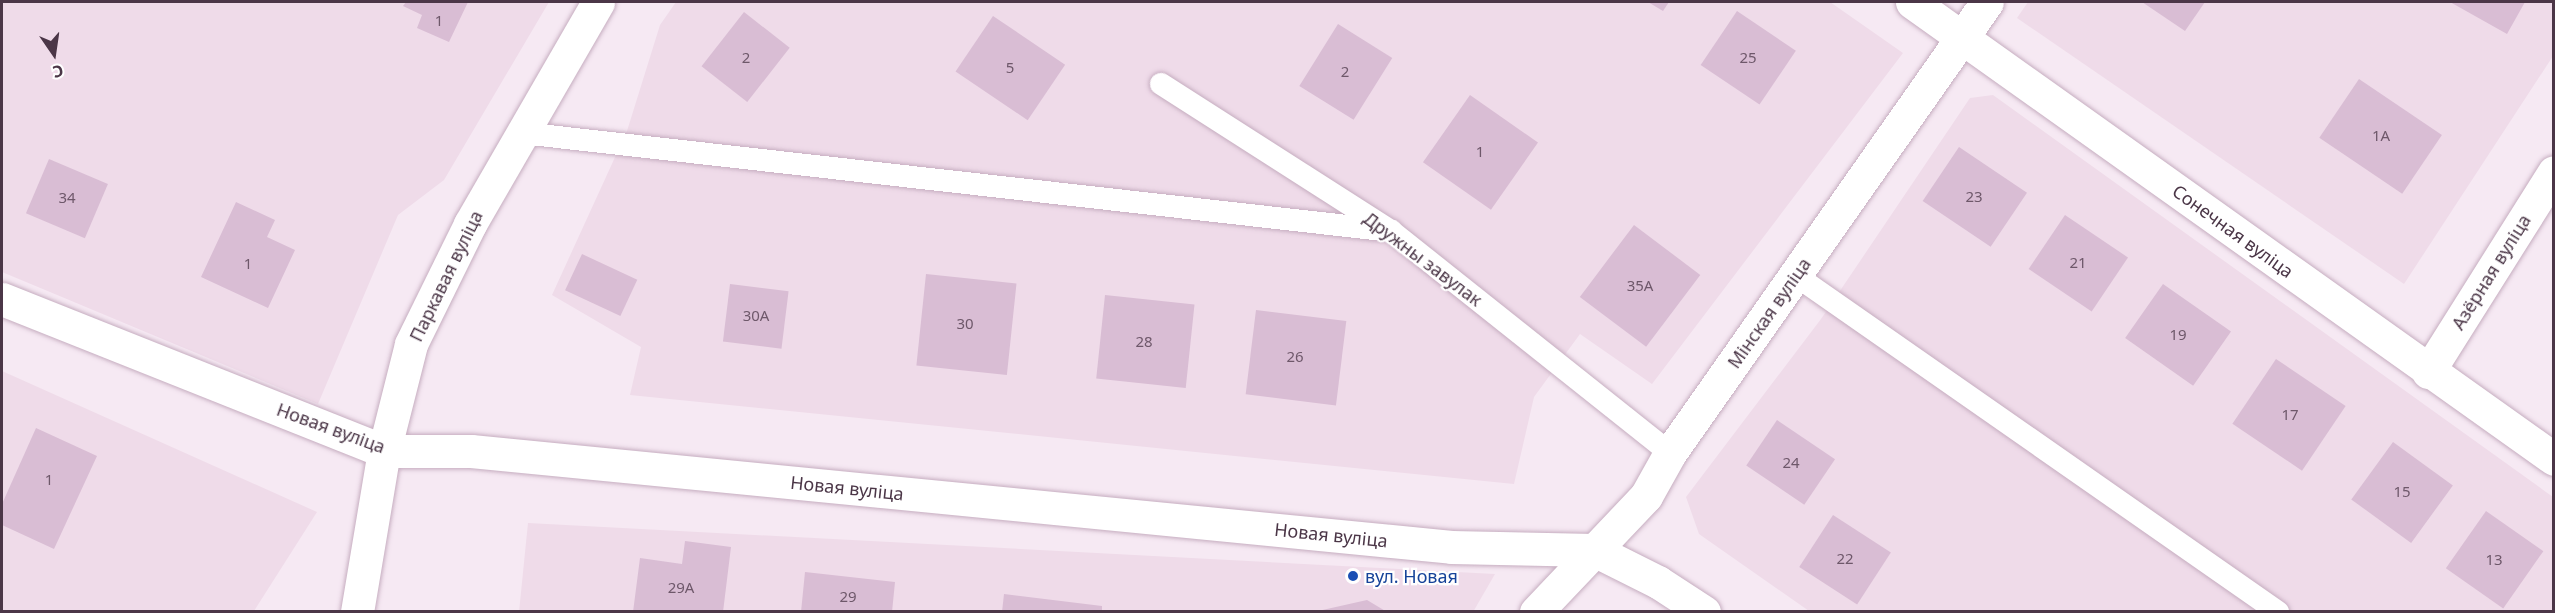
<!DOCTYPE html>
<html>
<head>
<meta charset="utf-8">
<style>
	body { margin:0 }
	#map { position:relative; width:2555px; height:613px; overflow:hidden; background:#f6e9f3; font-family:"Noto Sans",sans-serif }
	div>[style] { position:absolute }
	[style*='--x'] { left:calc(var(--x)*1px); top:calc(var(--y)*1px); width:calc(var(--w)*1px); rotate:calc(var(--a)*1deg) }
	.residential>* { inset:0; background:#efdbe9 }
	.building>* { inset:0; background:#d9bdd4; transform-origin:0 0 }
	.roads { filter:drop-shadow(0 0 2px #c6adc0) drop-shadow(0 0 2px #c6adc0) }
	.lane>* { height:22px; margin:-11px; padding:0 11px; transform-origin:11px; border-radius:11px; background:#fff }
	.street>* { height:33px; margin:-16.5px; padding:0 16.5px; transform-origin:16.5px; border-radius:16.5px; background:#fff }
	.dots>* { width:16px; height:16px; translate:-50% -50%; box-sizing:border-box; border:3px solid #fff; border-radius:50% }
	span { translate:-50% -50%; white-space:nowrap; text-align:center; line-height:1.15; -webkit-text-stroke:4.5px #fff; paint-order:stroke }
	.number-label { font-size:15px; color:#6e586a }
	.number-label span { -webkit-text-stroke-width:0 }
	.street-label { font-size:18px; color:#4b3647 }
	.transit-label { font-size:18px; color:#164399 }
	.left { translate:0 -50%; text-align:left }
	.frame { position:absolute; inset:0; border:3px solid #4b3647; pointer-events:none }
	.north { position:absolute; left:24px; top:24px; width:60px; height:60px; -webkit-text-stroke:4px #fff; paint-order:stroke; rotate:167deg; font-size:16px; font-weight:700; line-height:24px; text-align:center; color:#4b3647 }
	.north::after { content:''; display:block; margin:auto; width:21px; height:27px; background:#4b3647; clip-path:polygon(50% 0,100% 100%,50% 72%,0 100%) }
</style>
</head>
<body>
<div id="map">
	<div class="residential">
		<i style="clip-path:polygon(2px 2px,549px 2px,444px 180px,398px 215px,318px 404px,2px 272px)"></i>
		<i style="clip-path:polygon(676px 2px,1830px 2px,1903px 53px,1652px 384px,1580px 334px,1534px 397px,1514px 484px,630px 395px,641px 347px,552px 295px,627px 131px,660px 25px)"></i>
		<i style="clip-path:polygon(2028px 2px,2553px 2px,2553px 56px,2404px 284px,2017px 18px)"></i>
		<i style="clip-path:polygon(1993px 95px,2553px 497px,2553px 611px,1809px 611px,1699px 534px,1686px 497px,1821px 319px,1970px 98px)"></i>
		<i style="clip-path:polygon(2px 371px,317px 512px,254px 611px,2px 612px)"></i>
		<i style="clip-path:polygon(528px 523px,1495px 574px,1473px 612px,519px 612px)"></i>
	</div>
	<div class="building">
		<i style="clip-path:polygon(406px 2px,468px 2px,449px 42px,417px 28px,422px 15px,403px 6px)"></i>
		<i style="clip-path:polygon(1648px 2px,1669px 2px,1663px 11px)"></i>
		<i style="clip-path:polygon(2142px 2px,2205px 2px,2185px 31px)"></i>
		<i style="clip-path:polygon(2450px 2px,2525px 2px,2507px 34px)"></i>
		<i style="left:1737px;top:11px;width:71px;height:65px;rotate:34deg"></i>
		<i style="left:744px;top:12px;width:58px;height:69px;rotate:38deg"></i>
		<i style="left:993px;top:16px;width:87px;height:67px;rotate:34deg"></i>
		<i style="left:1338px;top:24px;width:64px;height:73px;rotate:32deg"></i>
		<i style="left:2359px;top:79px;width:100px;height:71px;rotate:34deg"></i>
		<i style="left:1470px;top:95px;width:83px;height:82px;rotate:35deg"></i>
		<i style="left:1959px;top:147px;width:82px;height:65px;rotate:34deg"></i>
		<i style="left:49px;top:159px;width:64px;height:59px;rotate:23deg"></i>
		<i style="clip-path:polygon(236px 202px,275px 220px,267px 237px,295px 250px,268px 308px,201px 277px)"></i>
		<i style="left:2065px;top:215px;width:76px;height:65px;rotate:34deg"></i>
		<i style="left:1634px;top:225px;width:83px;height:90px;rotate:37deg"></i>
		<i style="left:582px;top:254px;width:61px;height:40px;rotate:25deg"></i>
		<i style="left:926px;top:274px;width:91px;height:92px;rotate:6deg"></i>
		<i style="left:730px;top:284px;width:59px;height:58px;rotate:7deg"></i>
		<i style="left:2163px;top:284px;width:83px;height:66px;rotate:35deg"></i>
		<i style="left:1105px;top:295px;width:90px;height:84px;rotate:6deg"></i>
		<i style="left:1256px;top:310px;width:91px;height:85px;rotate:7deg"></i>
		<i style="left:2276px;top:359px;width:84px;height:78px;rotate:34deg"></i>
		<i style="left:1777px;top:420px;width:70px;height:55px;rotate:34deg"></i>
		<i style="clip-path:polygon(36px 428px,97px 456px,54px 549px,2px 525px,2px 504px)"></i>
		<i style="left:2393px;top:442px;width:74px;height:71px;rotate:36deg"></i>
		<i style="left:2486px;top:511px;width:70px;height:70px;rotate:35deg"></i>
		<i style="left:1833px;top:515px;width:69px;height:62px;rotate:33deg"></i>
		<i style="clip-path:polygon(685px 541px,731px 547px,723px 612px,633px 612px,640px 558px,682px 564px)"></i>
		<i style="clip-path:polygon(805px 572px,895px 582px,892px 612px,801px 612px)"></i>
		<i style="clip-path:polygon(1004px 594px,1102px 606px,1102px 612px,1002px 612px)"></i>
		<i style="clip-path:polygon(1367px 600px,1387px 612px,1318px 612px,1318px 611px)"></i>
	</div>
	<div class="roads">
		<div class="lane">
			<i style="--x:1161;--y:84;--w:273;--a:32.6"></i>
			<i style="--x:1391;--y:231;--w:357;--a:38.5"></i>
			<i style="--x:522;--y:133;--w:875;--a:6.43"></i>
			<i style="--x:1795;--y:275;--w:589;--a:34.9"></i>
		</div>
		<div class="street">
			<i style="--x:1912;--y:2;--w:788;--a:35.44"></i>
			<i style="--x:2;--y:299;--w:411;--a:21.7"></i>
			<i style="--x:384;--y:451;--w:87;--a:0"></i>
			<i style="--x:471;--y:451;--w:985;--a:5.59"></i>
			<i style="--x:1451;--y:547;--w:143;--a:1.2"></i>
			<i style="--x:1594;--y:550;--w:72;--a:26.6"></i>
			<i style="--x:1658;--y:582;--w:55;--a:33.1"></i>
			<i style="--x:2428;--y:372;--w:236;--a:-57.8"></i>
			<i style="--x:357;--y:612;--w:163;--a:-80.5"></i>
			<i style="--x:384;--y:451;--w:110;--a:-75.8"></i>
			<i style="--x:411;--y:344;--w:134;--a:-63.8"></i>
			<i style="--x:470;--y:224;--w:256;--a:-60"></i>
			<i style="--x:1536;--y:612;--w:160;--a:-46.5"></i>
			<i style="--x:1646;--y:496;--w:49;--a:-60.8"></i>
			<i style="--x:1670;--y:453;--w:551;--a:-54.9"></i>
		</div>
	</div>
	<div class="dots">
		<i style="left:1353px;top:576px;background:#1a4fb4"></i>
	</div>
	<div class="number-label">
		<span style="left:439px;top:21px">1</span>
		<span style="left:746px;top:58px">2</span>
		<span style="left:1748px;top:58px">25</span>
		<span style="left:1010px;top:68px">5</span>
		<span style="left:1345px;top:72px">2</span>
		<span style="left:2381px;top:136px">1А</span>
		<span style="left:1480px;top:152px">1</span>
		<span style="left:1974px;top:197px">23</span>
		<span style="left:67px;top:198px">34</span>
		<span style="left:2078px;top:263px">21</span>
		<span style="left:248px;top:264px">1</span>
		<span style="left:1640px;top:286px">35А</span>
		<span style="left:756px;top:316px">30А</span>
		<span style="left:965px;top:324px">30</span>
		<span style="left:2178px;top:335px">19</span>
		<span style="left:1144px;top:342px">28</span>
		<span style="left:1295px;top:357px">26</span>
		<span style="left:2290px;top:415px">17</span>
		<span style="left:1791px;top:463px">24</span>
		<span style="left:49px;top:480px">1</span>
		<span style="left:2402px;top:492px">15</span>
		<span style="left:1845px;top:559px">22</span>
		<span style="left:2494px;top:560px">13</span>
		<span style="left:681px;top:588px">29А</span>
		<span style="left:848px;top:597px">29</span>
	</div>
	<div class="street-label">
		<span style="left:2233px;top:231px;rotate:36deg">Сонечная вуліца</span>
		<span style="left:1423px;top:259px;rotate:37deg">Дружны завулак</span>
		<span style="left:2491px;top:272px;rotate:-58deg">Азёрная вуліца</span>
		<span style="left:446px;top:276px;rotate:-64deg">Паркавая вуліца</span>
		<span style="left:1769px;top:313px;rotate:-55deg">Мінская вуліца</span>
		<span style="left:331px;top:428px;rotate:20deg">Новая вуліца</span>
		<span style="left:847px;top:488px;rotate:6deg">Новая вуліца</span>
		<span style="left:1331px;top:535px;rotate:6deg">Новая вуліца</span>
	</div>
	<div class="transit-label">
		<span class="left" style="left:1365px;top:576px">вул. Новая</span>
	</div>
	<div class="frame"></div>
	<div class="north">С</div>
</div>
</body>
</html>
